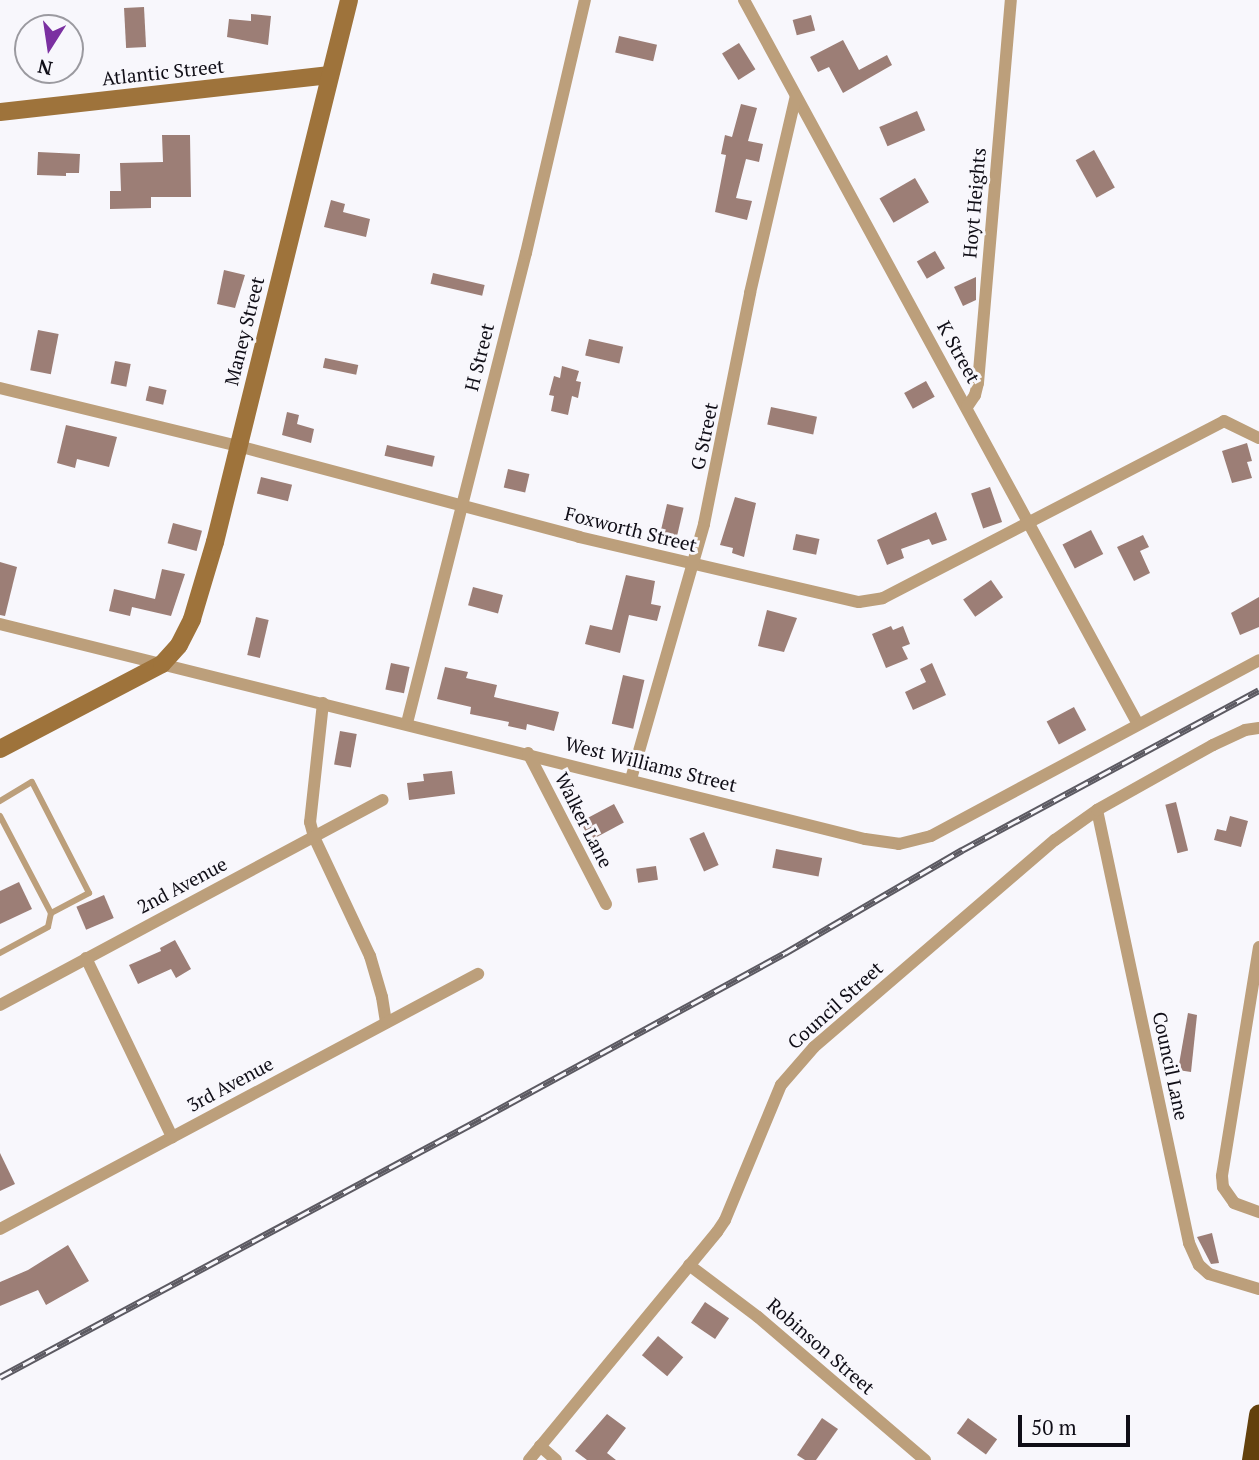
<!DOCTYPE html>
<html>
<head>
<meta charset="utf-8">
<style>
	body { margin:0 }
	#map { position:relative; width:1259px; height:1460px; overflow:hidden; background:#f8f7fc; font-family:"PT Serif",serif }
	div>[style] { position:absolute }
	[style*='--x'] { left:calc(var(--x)*1px); top:calc(var(--y)*1px); width:calc(var(--w)*1px); rotate:calc(var(--a)*1deg) }
	.building>* { inset:0; background:#9c7e76; transform-origin:0 0 }
	.lane>* { height:6px; margin:-3px; padding:0 3px; transform-origin:3px; border-radius:3px; background:#bc9f7b }
	.street>* { height:12px; margin:-6px; padding:0 6px; transform-origin:6px; border-radius:6px; background:#bc9f7b }
	.secondary>* { height:18px; margin:-9px; padding:0 9px; transform-origin:9px; border-radius:9px; background:#9e733b }
	.highway>* { height:21px; margin:-10.5px; padding:0 10.5px; transform-origin:10.5px; border-radius:10.5px; background:#63410c }
	.rail>* { height:7px; margin-top:-3.5px; transform-origin:0; background:repeating-linear-gradient(90deg,#f8f7fc 0 13px,#5c5a62 0 26px); box-sizing:border-box; border-block:2px solid #5c5a62 }
	span { translate:-50% -50%; white-space:nowrap; text-align:center; line-height:1.15; -webkit-text-stroke:6px #f8f7fc; paint-order:stroke }
	.street-label { font-size:19px; color:#100e17 }
	.north { position:absolute; left:14px; top:14px; width:70px; height:70px; box-sizing:border-box; background:#f8f7fc; border:2px solid #9b9aa0; border-radius:50%; rotate:192deg; font-size:19px; font-weight:700; line-height:28px; text-align:center; color:#100e17 }
	.north::after { content:''; display:block; margin:auto; width:24px; height:32px; background:#7b30a1; clip-path:polygon(50% 0,100% 100%,50% 72%,0 100%) }
	.scale { position:absolute; left:1018px; top:1415px; width:112px; height:32px; box-sizing:border-box; border:4px solid #100e17; border-top:0; padding-left:9px; font-size:21px; line-height:24px; white-space:nowrap; color:#100e17; -webkit-text-stroke:5px #f8f7fc; paint-order:stroke }
</style>
</head>
<body>
<div id="map">
	<div class="building">
		<i style="left:144px;top:7px;width:40px;height:20px;rotate:87deg"></i>
		<i style="clip-path:polygon(251px 14px,271px 16px,268px 45px,227px 37px,229px 19px,251px 21px)"></i>
		<i style="left:811px;top:15px;width:16px;height:19px;rotate:75deg"></i>
		<i style="left:619px;top:36px;width:39px;height:17px;rotate:13deg"></i>
		<i style="clip-path:polygon(843px 40px,859px 70px,887px 55px,892px 65px,843px 93px,829px 67px,818px 72px,810px 57px)"></i>
		<i style="left:739px;top:43px;width:31px;height:20px;rotate:58deg"></i>
		<i style="clip-path:polygon(741px 104px,757px 108px,748px 141px,763px 144px,759px 162px,746px 159px,736px 198px,752px 201px,747px 220px,715px 212px,726px 155px,721px 154px,725px 135px,732px 137px)"></i>
		<i style="left:917px;top:111px;width:21px;height:41px;rotate:67deg"></i>
		<i style="clip-path:polygon(162px 135px,190px 135px,191px 197px,151px 197px,151px 208px,110px 209px,110px 191px,121px 191px,120px 163px,163px 162px)"></i>
		<i style="left:1094px;top:150px;width:43px;height:21px;rotate:61deg"></i>
		<i style="clip-path:polygon(38px 152px,80px 154px,79px 173px,66px 173px,66px 176px,37px 175px)"></i>
		<i style="left:915px;top:178px;width:28px;height:41px;rotate:60deg"></i>
		<i style="clip-path:polygon(331px 200px,345px 204px,343px 212px,370px 219px,366px 237px,324px 227px)"></i>
		<i style="left:935px;top:251px;width:20px;height:21px;rotate:60deg"></i>
		<i style="clip-path:polygon(224px 270px,245px 275px,235px 308px,217px 304px)"></i>
		<i style="left:433px;top:273px;width:53px;height:11px;rotate:13deg"></i>
		<i style="clip-path:polygon(976px 277px,976px 300px,963px 306px,954px 287px)"></i>
		<i style="left:38px;top:330px;width:21px;height:41px;rotate:11deg"></i>
		<i style="left:589px;top:339px;width:35px;height:17px;rotate:13deg"></i>
		<i style="left:325px;top:358px;width:34px;height:10px;rotate:12deg"></i>
		<i style="left:115px;top:361px;width:16px;height:23px;rotate:11deg"></i>
		<i style="clip-path:polygon(562px 366px,579px 371px,576px 381px,581px 382px,578px 398px,572px 396px,568px 415px,551px 411px,554px 396px,549px 395px,554px 376px,560px 378px)"></i>
		<i style="left:926px;top:381px;width:18px;height:25px;rotate:61deg"></i>
		<i style="left:149px;top:386px;width:18px;height:15px;rotate:13deg"></i>
		<i style="left:771px;top:407px;width:47px;height:18px;rotate:12deg"></i>
		<i style="clip-path:polygon(287px 412px,299px 415px,297px 424px,314px 429px,311px 443px,282px 435px)"></i>
		<i style="clip-path:polygon(66px 425px,117px 437px,109px 467px,77px 459px,75px 468px,57px 463px)"></i>
		<i style="clip-path:polygon(1247px 443px,1252px 461px,1247px 462px,1252px 478px,1232px 483px,1222px 451px)"></i>
		<i style="left:387px;top:445px;width:49px;height:11px;rotate:13deg"></i>
		<i style="left:508px;top:469px;width:22px;height:19px;rotate:13deg"></i>
		<i style="left:261px;top:477px;width:32px;height:17px;rotate:14deg"></i>
		<i style="left:990px;top:487px;width:37px;height:20px;rotate:71deg"></i>
		<i style="clip-path:polygon(735px 497px,756px 503px,744px 557px,732px 553px,733px 548px,720px 545px)"></i>
		<i style="left:667px;top:504px;width:17px;height:31px;rotate:13deg"></i>
		<i style="clip-path:polygon(936px 512px,947px 540px,932px 545px,929px 539px,901px 549px,904px 558px,887px 565px,877px 540px)"></i>
		<i style="left:173px;top:523px;width:30px;height:21px;rotate:15deg"></i>
		<i style="left:1091px;top:530px;width:27px;height:32px;rotate:63deg"></i>
		<i style="left:796px;top:534px;width:24px;height:16px;rotate:12deg"></i>
		<i style="clip-path:polygon(1143px 535px,1149px 547px,1140px 551px,1150px 573px,1134px 581px,1117px 547px)"></i>
		<i style="clip-path:polygon(0 562px,17px 567px,5px 616px,0 615px)"></i>
		<i style="clip-path:polygon(162px 569px,185px 574px,171px 616px,132px 607px,130px 616px,109px 611px,114px 589px,155px 599px)"></i>
		<i style="clip-path:polygon(626px 575px,655px 581px,651px 604px,661px 606px,657px 621px,629px 615px,620px 653px,585px 644px,590px 625px,612px 630px)"></i>
		<i style="left:991px;top:580px;width:21px;height:34px;rotate:55deg"></i>
		<i style="left:473px;top:587px;width:31px;height:19px;rotate:15deg"></i>
		<i style="clip-path:polygon(1259px 597px,1259px 627px,1240px 635px,1231px 613px)"></i>
		<i style="clip-path:polygon(767px 610px,797px 618px,784px 652px,758px 646px)"></i>
		<i style="left:256px;top:617px;width:13px;height:39px;rotate:13deg"></i>
		<i style="clip-path:polygon(891px 626px,893px 630px,903px 626px,910px 644px,902px 647px,908px 659px,886px 668px,872px 634px)"></i>
		<i style="left:391px;top:663px;width:19px;height:27px;rotate:12deg"></i>
		<i style="clip-path:polygon(932px 663px,946px 695px,913px 710px,905px 692px,926px 682px,920px 669px)"></i>
		<i style="clip-path:polygon(445px 667px,468px 672px,466px 678px,497px 685px,494px 697px,559px 712px,554px 731px,527px 724px,526px 730px,508px 726px,509px 722px,470px 714px,471px 707px,437px 699px)"></i>
		<i style="left:623px;top:675px;width:22px;height:50px;rotate:13deg"></i>
		<i style="left:1074px;top:707px;width:26px;height:31px;rotate:62deg"></i>
		<i style="left:340px;top:731px;width:17px;height:34px;rotate:10deg"></i>
		<i style="clip-path:polygon(452px 771px,455px 794px,409px 800px,407px 783px,424px 781px,423px 774px)"></i>
		<i style="left:1176px;top:802px;width:50px;height:11px;rotate:76deg"></i>
		<i style="left:614px;top:804px;width:21px;height:38px;rotate:62deg"></i>
		<i style="clip-path:polygon(1230px 816px,1248px 821px,1241px 847px,1214px 840px,1217px 829px,1226px 831px)"></i>
		<i style="left:704px;top:832px;width:36px;height:16px;rotate:66deg"></i>
		<i style="left:776px;top:849px;width:47px;height:19px;rotate:11deg"></i>
		<i style="left:656px;top:866px;width:14px;height:20px;rotate:82deg"></i>
		<i style="clip-path:polygon(19px 882px,32px 909px,0 924px,0 891px)"></i>
		<i style="left:104px;top:895px;width:25px;height:30px;rotate:67deg"></i>
		<i style="clip-path:polygon(175px 940px,191px 969px,176px 978px,171px 969px,138px 984px,129px 965px,161px 951px,160px 948px)"></i>
		<i style="clip-path:polygon(1188px 1013px,1197px 1015px,1191px 1072px,1178px 1070px)"></i>
		<i style="clip-path:polygon(0 1153px,15px 1184px,0 1191px)"></i>
		<i style="clip-path:polygon(1212px 1233px,1219px 1263px,1211px 1264px,1197px 1237px)"></i>
		<i style="clip-path:polygon(68px 1245px,89px 1281px,46px 1305px,38px 1290px,0 1306px,0 1282px,28px 1270px)"></i>
		<i style="left:705px;top:1302px;width:29px;height:25px;rotate:34deg"></i>
		<i style="left:658px;top:1336px;width:33px;height:25px;rotate:40deg"></i>
		<i style="clip-path:polygon(607px 1414px,626px 1428px,607px 1453px,616px 1460px,587px 1460px,575px 1451px)"></i>
		<i style="clip-path:polygon(822px 1418px,838px 1429px,816px 1460px,805px 1460px,797px 1455px)"></i>
		<i style="left:968px;top:1418px;width:36px;height:19px;rotate:36deg"></i>
	</div>
	<div class="lane">
		<i style="--x:0;--y:801;--w:37;--a:-31"></i>
		<i style="--x:32;--y:782;--w:125;--a:62.8"></i>
		<i style="--x:89;--y:893;--w:43;--a:152.2"></i>
		<i style="--x:0;--y:816;--w:110;--a:62.3"></i>
		<i style="--x:51;--y:913;--w:14;--a:102"></i>
		<i style="--x:48;--y:927;--w:55;--a:151.6"></i>
	</div>
	<div class="street">
		<i style="--x:744;--y:0;--w:824;--a:61.45"></i>
		<i style="--x:0;--y:388;--w:245;--a:13.7"></i>
		<i style="--x:238;--y:446;--w:353;--a:14.9"></i>
		<i style="--x:579;--y:537;--w:287;--a:13.1"></i>
		<i style="--x:859;--y:602;--w:24;--a:-9"></i>
		<i style="--x:883;--y:598;--w:384;--a:-27.4"></i>
		<i style="--x:1224;--y:421;--w:39;--a:26"></i>
		<i style="--x:967;--y:407;--w:14;--a:-56"></i>
		<i style="--x:975;--y:395;--w:12;--a:-76"></i>
		<i style="--x:978;--y:383;--w:384;--a:-85.1"></i>
		<i style="--x:0;--y:624;--w:891;--a:13.96"></i>
		<i style="--x:865;--y:839;--w:34;--a:8"></i>
		<i style="--x:899;--y:844;--w:33;--a:-14"></i>
		<i style="--x:931;--y:836;--w:372;--a:-28.2"></i>
		<i style="--x:323;--y:703;--w:120;--a:96.2"></i>
		<i style="--x:310;--y:822;--w:16;--a:75"></i>
		<i style="--x:314;--y:837;--w:132;--a:64.8"></i>
		<i style="--x:370;--y:956;--w:43;--a:73.7"></i>
		<i style="--x:382;--y:997;--w:26;--a:81"></i>
		<i style="--x:407;--y:723;--w:485;--a:-75.8"></i>
		<i style="--x:526;--y:253;--w:260;--a:-76.9"></i>
		<i style="--x:528;--y:753;--w:170;--a:62.7"></i>
		<i style="--x:631;--y:779;--w:265;--a:-74"></i>
		<i style="--x:704;--y:524;--w:236;--a:-78.7"></i>
		<i style="--x:750;--y:293;--w:202;--a:-76.9"></i>
		<i style="--x:1097;--y:810;--w:443;--a:78"></i>
		<i style="--x:1189;--y:1243;--w:24;--a:66"></i>
		<i style="--x:1199;--y:1265;--w:13;--a:42"></i>
		<i style="--x:1209;--y:1274;--w:52;--a:16.7"></i>
		<i style="--x:1259;--y:947;--w:232;--a:99.2"></i>
		<i style="--x:1222;--y:1176;--w:11;--a:85"></i>
		<i style="--x:1223;--y:1187;--w:19;--a:55"></i>
		<i style="--x:1234;--y:1203;--w:27;--a:20"></i>
		<i style="--x:86;--y:958;--w:199;--a:64.3"></i>
		<i style="--x:0;--y:1005;--w:434;--a:-28.2"></i>
		<i style="--x:0;--y:1229;--w:542;--a:-28.08"></i>
		<i style="--x:689;--y:1265;--w:86;--a:37"></i>
		<i style="--x:758;--y:1317;--w:220;--a:40.6"></i>
		<i style="--x:540;--y:1446;--w:21;--a:41"></i>
		<i style="--x:529;--y:1460;--w:296;--a:-50.5"></i>
		<i style="--x:717;--y:1232;--w:14;--a:-56"></i>
		<i style="--x:725;--y:1220;--w:146;--a:-67.5"></i>
		<i style="--x:781;--y:1085;--w:50;--a:-49"></i>
		<i style="--x:814;--y:1047;--w:318;--a:-40.7"></i>
		<i style="--x:1055;--y:840;--w:52;--a:-35.5"></i>
		<i style="--x:1097;--y:810;--w:133;--a:-29.3"></i>
		<i style="--x:1213;--y:745;--w:35;--a:-25"></i>
		<i style="--x:1245;--y:730;--w:14;--a:-8"></i>
	</div>
	<div class="secondary">
		<i style="--x:0;--y:112;--w:332;--a:-6.4"></i>
		<i style="--x:0;--y:749;--w:183;--a:-27.7"></i>
		<i style="--x:162;--y:664;--w:25;--a:-48"></i>
		<i style="--x:179;--y:645;--w:29;--a:-63"></i>
		<i style="--x:192;--y:619;--w:80;--a:-73.4"></i>
		<i style="--x:215;--y:542;--w:558;--a:-76.11"></i>
	</div>
	<div class="highway">
		<i style="--x:1252;--y:1460;--w:46;--a:-81.2"></i>
	</div>
	<div class="rail">
		<i style="--x:0;--y:1377;--w:552;--a:-28.24"></i>
		<i style="--x:486;--y:1116;--w:341;--a:-28.6"></i>
		<i style="--x:785;--y:953;--w:205;--a:-30.2"></i>
		<i style="--x:962;--y:850;--w:337;--a:-28.3"></i>
	</div>
	<div class="street-label">
		<span style="left:163px;top:72px;rotate:-6deg">Atlantic Street</span>
		<span style="left:974px;top:203px;rotate:-85deg">Hoyt Heights</span>
		<span style="left:244px;top:331px;rotate:-76deg">Maney Street</span>
		<span style="left:959px;top:352px;rotate:61deg">K Street</span>
		<span style="left:479px;top:357px;rotate:-76deg">H Street</span>
		<span style="left:704px;top:436px;rotate:-78deg">G Street</span>
		<span style="left:631px;top:529px;rotate:14deg">Foxworth Street</span>
		<span style="left:651px;top:764px;rotate:14deg">West Williams Street</span>
		<span style="left:584px;top:820px;rotate:63deg">Walker Lane</span>
		<span style="left:182px;top:885px;rotate:-28deg">2nd Avenue</span>
		<span style="left:835px;top:1005px;rotate:-42deg">Council Street</span>
		<span style="left:1171px;top:1066px;rotate:78deg">Council Lane</span>
		<span style="left:230px;top:1084px;rotate:-28deg">3rd Avenue</span>
		<span style="left:821px;top:1346px;rotate:41deg">Robinson Street</span>
	</div>
	<div class="north">N</div>
	<div class="scale">50 m</div>
</div>
</body>
</html>
